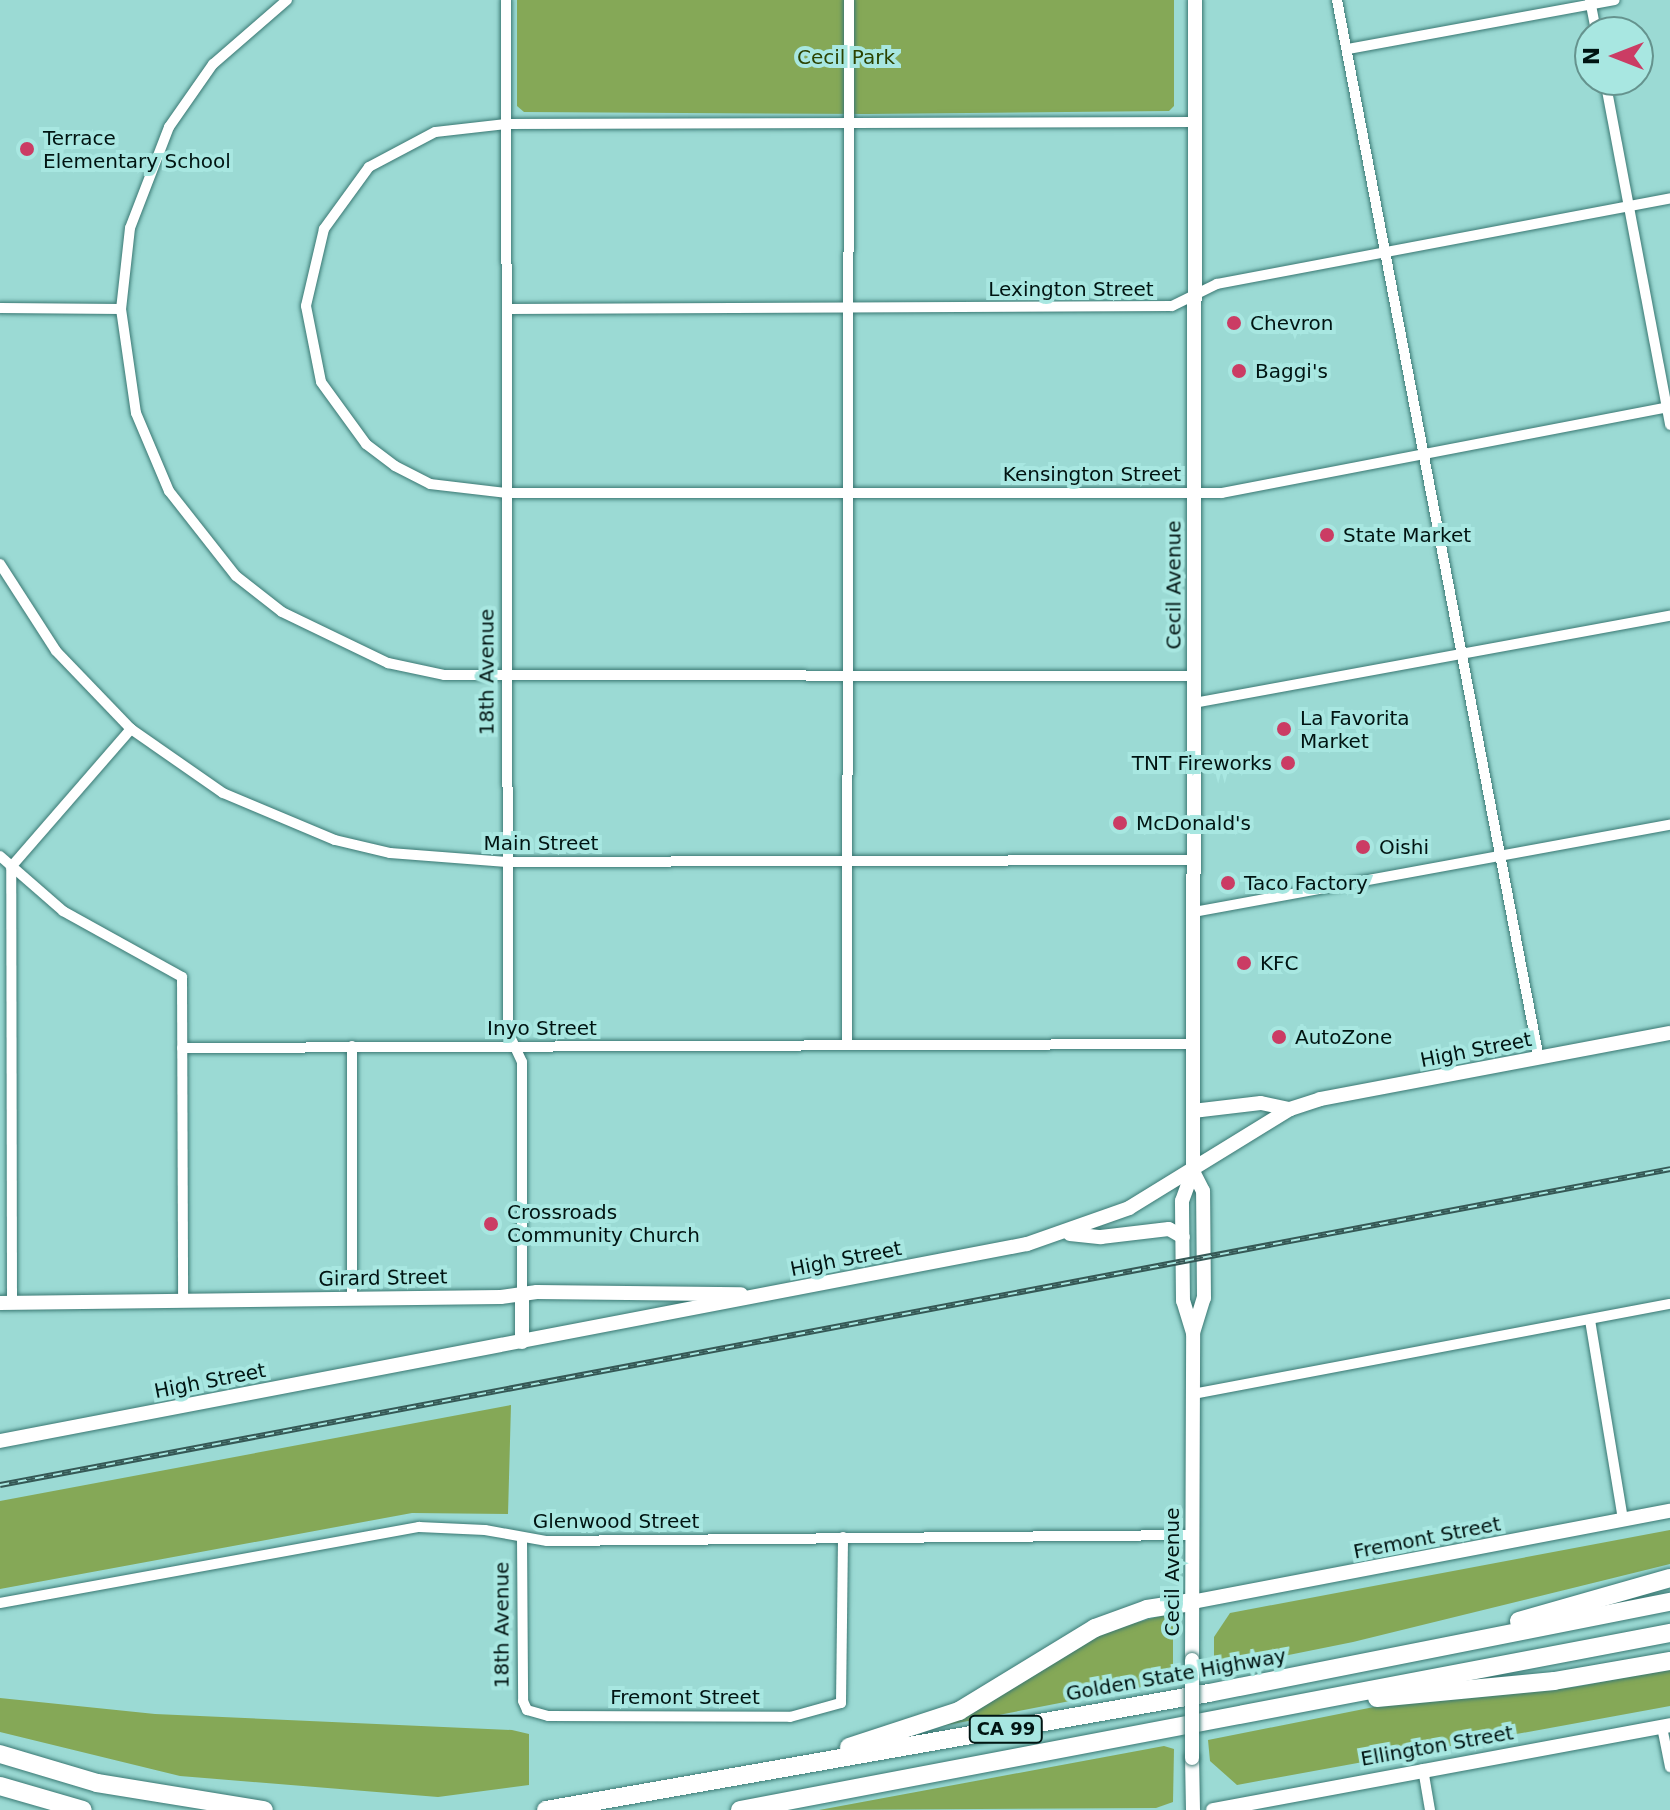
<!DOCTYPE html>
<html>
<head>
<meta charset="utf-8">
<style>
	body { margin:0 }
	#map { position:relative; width:1670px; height:1810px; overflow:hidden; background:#9bdad4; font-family:"DejaVu Sans",sans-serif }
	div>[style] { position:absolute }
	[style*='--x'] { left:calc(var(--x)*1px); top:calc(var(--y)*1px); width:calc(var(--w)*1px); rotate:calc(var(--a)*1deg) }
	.green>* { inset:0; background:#85a857 }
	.roads { filter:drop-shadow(0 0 2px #3a7873) drop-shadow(0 0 2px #3a7873) }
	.street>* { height:10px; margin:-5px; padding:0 5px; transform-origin:5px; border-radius:5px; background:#fff }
	.secondary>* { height:14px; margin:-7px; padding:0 7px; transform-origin:7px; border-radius:7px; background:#fff }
	.highway>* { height:18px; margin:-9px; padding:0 9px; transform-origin:9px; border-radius:9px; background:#fff }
	.rail>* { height:6px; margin-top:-3px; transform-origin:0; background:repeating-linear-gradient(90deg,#a8e7e1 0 9px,#355855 0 18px); box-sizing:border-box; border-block:2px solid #355855 }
	.bridges { filter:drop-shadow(0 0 2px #3a7873) drop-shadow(0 0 2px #3a7873) }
	.secondary-bridge>* { height:14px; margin:-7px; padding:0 7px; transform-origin:7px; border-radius:7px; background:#fff }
	.dots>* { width:22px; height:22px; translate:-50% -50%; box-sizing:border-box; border:4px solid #a8e7e1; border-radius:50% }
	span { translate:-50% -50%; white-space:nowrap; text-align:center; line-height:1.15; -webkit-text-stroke:8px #a8e7e1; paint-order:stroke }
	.shield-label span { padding:2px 6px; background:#a8e7e1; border:2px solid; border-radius:6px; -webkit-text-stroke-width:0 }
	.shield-label { font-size:18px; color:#001412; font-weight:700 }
	.park-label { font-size:20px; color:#2b4200 }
	.poi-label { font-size:20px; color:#001412 }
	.left { translate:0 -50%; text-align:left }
	.right { translate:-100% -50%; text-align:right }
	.street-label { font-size:20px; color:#001412 }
	.north { position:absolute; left:1574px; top:16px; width:80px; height:80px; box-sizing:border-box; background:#a8e7e1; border:2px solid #65938e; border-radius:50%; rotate:270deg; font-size:22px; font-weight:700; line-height:32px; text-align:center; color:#001412 }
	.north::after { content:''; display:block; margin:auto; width:28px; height:36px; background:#cb3c64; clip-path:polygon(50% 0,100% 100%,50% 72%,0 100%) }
</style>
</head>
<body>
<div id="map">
	<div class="green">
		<i style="clip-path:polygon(517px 0,1174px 0,1174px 106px,1169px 111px,867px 114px,524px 112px,517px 106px)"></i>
		<i style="clip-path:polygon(511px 1405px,508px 1514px,412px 1513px,0 1589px,0 1501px)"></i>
		<i style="clip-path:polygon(1670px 1530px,1670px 1564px,1353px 1642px,1214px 1670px,1214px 1637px,1230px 1613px)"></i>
		<i style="clip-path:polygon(1168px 1614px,1173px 1620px,1173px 1681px,937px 1727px,1098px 1633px)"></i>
		<i style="clip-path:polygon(1670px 1669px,1670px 1706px,1237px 1785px,1210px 1761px,1208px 1740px,1404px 1701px,1575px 1687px)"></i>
		<i style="clip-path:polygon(0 1698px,155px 1714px,512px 1730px,529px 1734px,529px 1785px,438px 1797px,180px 1776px,0 1732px)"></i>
		<i style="clip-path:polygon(1164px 1746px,1174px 1749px,1173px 1802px,1156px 1808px,819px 1810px)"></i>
	</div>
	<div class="roads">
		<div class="street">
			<i style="--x:287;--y:0;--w:98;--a:139.1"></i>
			<i style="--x:213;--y:64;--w:77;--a:124.9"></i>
			<i style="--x:169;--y:127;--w:108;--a:111.1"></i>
			<i style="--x:130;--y:228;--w:81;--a:96.3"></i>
			<i style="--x:121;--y:309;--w:105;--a:81.8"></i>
			<i style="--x:136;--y:413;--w:85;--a:67.1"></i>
			<i style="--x:169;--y:491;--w:108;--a:51.8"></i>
			<i style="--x:236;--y:576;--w:58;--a:38"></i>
			<i style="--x:282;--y:612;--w:118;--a:25.7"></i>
			<i style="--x:388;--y:663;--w:57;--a:12.1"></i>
			<i style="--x:444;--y:675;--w:750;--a:0.08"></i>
			<i style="--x:506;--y:0;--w:1032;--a:89.89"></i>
			<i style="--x:508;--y:1032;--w:33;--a:65"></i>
			<i style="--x:522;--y:1062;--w:232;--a:90"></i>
			<i style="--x:1337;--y:0;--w:1078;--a:79.2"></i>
			<i style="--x:1590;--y:0;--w:33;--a:79"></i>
			<i style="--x:1348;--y:49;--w:271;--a:-10.4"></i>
			<i style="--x:1605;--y:80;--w:351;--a:79.3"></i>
			<i style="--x:1195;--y:122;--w:689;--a:179.83"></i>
			<i style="--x:506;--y:124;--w:71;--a:173.6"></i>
			<i style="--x:435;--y:132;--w:75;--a:152.1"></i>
			<i style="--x:369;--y:167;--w:77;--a:126"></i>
			<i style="--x:324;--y:229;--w:79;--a:103.2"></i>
			<i style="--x:306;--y:306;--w:77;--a:78.8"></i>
			<i style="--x:321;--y:382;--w:77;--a:54"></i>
			<i style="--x:366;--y:444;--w:36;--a:37"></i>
			<i style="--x:395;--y:466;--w:39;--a:27"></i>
			<i style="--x:430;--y:484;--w:78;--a:6.7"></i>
			<i style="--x:507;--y:493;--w:715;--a:0"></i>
			<i style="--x:1222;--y:493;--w:456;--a:-10.9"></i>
			<i style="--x:0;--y:308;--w:121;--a:0.5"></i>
			<i style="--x:507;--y:309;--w:665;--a:-0.26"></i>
			<i style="--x:1172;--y:306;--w:50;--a:-26.1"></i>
			<i style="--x:1217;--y:284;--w:461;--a:-10.7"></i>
			<i style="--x:0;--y:564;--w:103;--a:57.2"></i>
			<i style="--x:56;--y:651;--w:108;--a:46.1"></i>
			<i style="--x:131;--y:729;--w:112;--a:34.8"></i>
			<i style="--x:223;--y:793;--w:121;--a:22.8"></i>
			<i style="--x:335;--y:840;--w:57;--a:13.3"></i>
			<i style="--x:390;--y:853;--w:117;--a:4.4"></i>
			<i style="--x:507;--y:862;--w:687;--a:-0.17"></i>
			<i style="--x:1194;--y:703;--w:484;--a:-10.4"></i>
			<i style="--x:0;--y:856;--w:84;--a:41.1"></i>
			<i style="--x:63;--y:911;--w:136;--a:29"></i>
			<i style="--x:182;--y:977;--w:323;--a:89.8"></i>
			<i style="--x:1194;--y:912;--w:484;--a:-10.4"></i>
			<i style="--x:847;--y:1045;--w:1045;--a:-89.89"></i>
			<i style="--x:352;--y:1046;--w:253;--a:90"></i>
			<i style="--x:182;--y:1048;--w:1011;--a:-0.23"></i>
			<i style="--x:12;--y:1303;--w:436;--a:-90.1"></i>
			<i style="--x:11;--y:867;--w:183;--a:-49"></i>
			<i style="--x:1590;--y:1320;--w:203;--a:80.6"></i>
			<i style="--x:1193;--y:1394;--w:485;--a:-10.7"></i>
			<i style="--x:522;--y:1539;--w:162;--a:89.6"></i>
			<i style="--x:523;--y:1701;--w:10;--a:66"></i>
			<i style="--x:527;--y:1710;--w:22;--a:16"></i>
			<i style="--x:548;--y:1716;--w:242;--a:0.2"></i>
			<i style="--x:790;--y:1717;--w:53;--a:-15.4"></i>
			<i style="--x:841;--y:1703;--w:166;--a:-89.3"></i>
			<i style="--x:0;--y:1603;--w:426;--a:-10.3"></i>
			<i style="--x:419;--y:1527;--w:66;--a:2.6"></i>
			<i style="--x:485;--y:1530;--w:63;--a:10.1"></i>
			<i style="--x:547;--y:1541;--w:646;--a:-0.53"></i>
			<i style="--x:1662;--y:1727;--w:41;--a:78.7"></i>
			<i style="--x:1423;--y:1769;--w:42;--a:80.3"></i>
		</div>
		<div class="secondary">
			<i style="--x:1193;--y:1111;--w:68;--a:-6.7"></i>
			<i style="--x:1261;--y:1103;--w:30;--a:12"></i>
			<i style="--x:1070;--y:1234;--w:31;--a:6"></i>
			<i style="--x:1101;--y:1237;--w:68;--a:-6.7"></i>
			<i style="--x:1169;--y:1229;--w:16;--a:30"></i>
			<i style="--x:0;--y:1303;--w:501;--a:-0.69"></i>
			<i style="--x:501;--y:1297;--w:36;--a:-8"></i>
			<i style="--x:537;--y:1292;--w:204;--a:0.6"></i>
			<i style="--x:1193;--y:1333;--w:34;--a:-107"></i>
			<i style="--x:1183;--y:1301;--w:100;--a:-90.6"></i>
			<i style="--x:1182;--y:1201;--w:32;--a:-70"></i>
			<i style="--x:1193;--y:1171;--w:1171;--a:-89.9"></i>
			<i style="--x:522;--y:1342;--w:48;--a:-90"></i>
			<i style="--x:0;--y:1441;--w:1046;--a:-10.86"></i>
			<i style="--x:1027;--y:1244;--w:108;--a:-19.4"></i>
			<i style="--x:1129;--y:1208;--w:189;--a:-31.6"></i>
			<i style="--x:1290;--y:1109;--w:32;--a:-18"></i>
			<i style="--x:1320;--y:1099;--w:356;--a:-10.7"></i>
			<i style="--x:1192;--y:1602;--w:487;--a:-10.8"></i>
			<i style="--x:1192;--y:1660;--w:327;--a:-89.8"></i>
			<i style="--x:1193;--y:1333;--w:37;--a:-73"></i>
			<i style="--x:1204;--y:1298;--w:107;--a:-90.5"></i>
			<i style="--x:1203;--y:1191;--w:22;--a:-117"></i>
			<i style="--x:1192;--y:1758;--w:52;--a:88.9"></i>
			<i style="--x:1213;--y:1810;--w:465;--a:-10.5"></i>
		</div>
		<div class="highway">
			<i style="--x:1519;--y:1621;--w:157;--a:-15.9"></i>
			<i style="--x:1377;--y:1698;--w:178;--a:-5.5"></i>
			<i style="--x:1554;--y:1681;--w:118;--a:-9.8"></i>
			<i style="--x:849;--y:1747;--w:116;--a:-18.1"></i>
			<i style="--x:959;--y:1711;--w:159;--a:-31.4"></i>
			<i style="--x:1095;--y:1628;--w:55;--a:-20.1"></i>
			<i style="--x:1147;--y:1609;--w:46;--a:-8.8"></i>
			<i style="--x:0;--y:1754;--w:101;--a:16.6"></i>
			<i style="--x:97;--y:1783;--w:169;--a:9.2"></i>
			<i style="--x:0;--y:1786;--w:86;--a:16.1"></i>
			<i style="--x:546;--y:1810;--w:673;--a:-10.01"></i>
			<i style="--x:1209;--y:1693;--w:470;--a:-11.2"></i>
			<i style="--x:740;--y:1810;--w:947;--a:-10.78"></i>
		</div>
	</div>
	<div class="rail">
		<i style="--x:0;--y:1485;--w:1700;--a:-10.71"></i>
	</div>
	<div class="bridges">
		<div class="secondary-bridge">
			<i style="--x:1192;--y:1660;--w:98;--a:90"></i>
		</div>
	</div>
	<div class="dots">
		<i style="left:27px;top:149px;background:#cb3c64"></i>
		<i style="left:1234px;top:323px;background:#cb3c64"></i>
		<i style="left:1239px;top:371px;background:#cb3c64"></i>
		<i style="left:1327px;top:535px;background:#cb3c64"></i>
		<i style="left:1284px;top:729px;background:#cb3c64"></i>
		<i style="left:1288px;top:763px;background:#cb3c64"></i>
		<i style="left:1120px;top:823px;background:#cb3c64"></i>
		<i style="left:1363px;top:847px;background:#cb3c64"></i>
		<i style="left:1228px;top:883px;background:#cb3c64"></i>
		<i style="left:1244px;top:963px;background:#cb3c64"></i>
		<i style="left:1279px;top:1037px;background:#cb3c64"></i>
		<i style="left:491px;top:1224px;background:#cb3c64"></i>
	</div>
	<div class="shield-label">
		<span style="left:1006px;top:1729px">CA 99</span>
	</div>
	<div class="park-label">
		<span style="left:846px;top:57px">Cecil Park</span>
	</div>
	<div class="poi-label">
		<span class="left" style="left:43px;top:150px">Terrace<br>Elementary School</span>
		<span class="left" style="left:1250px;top:323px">Chevron</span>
		<span class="left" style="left:1255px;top:371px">Baggi's</span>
		<span class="left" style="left:1343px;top:535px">State Market</span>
		<span class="left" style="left:1300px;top:730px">La Favorita<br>Market</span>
		<span class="right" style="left:1272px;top:763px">TNT Fireworks</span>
		<span class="left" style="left:1136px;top:823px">McDonald's</span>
		<span class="left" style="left:1379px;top:847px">Oishi</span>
		<span class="left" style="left:1244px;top:883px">Taco Factory</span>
		<span class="left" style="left:1260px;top:963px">KFC</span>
		<span class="left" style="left:1295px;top:1037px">AutoZone</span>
		<span class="left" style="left:507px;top:1224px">Crossroads<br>Community Church</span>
	</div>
	<div class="street-label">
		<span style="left:1071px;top:289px">Lexington Street</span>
		<span style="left:1092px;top:474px">Kensington Street</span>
		<span style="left:1174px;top:585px;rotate:-90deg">Cecil Avenue</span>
		<span style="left:487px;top:672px;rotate:-90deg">18th Avenue</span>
		<span style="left:541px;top:843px">Main Street</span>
		<span style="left:542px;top:1028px">Inyo Street</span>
		<span style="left:1476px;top:1050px;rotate:-11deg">High Street</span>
		<span style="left:846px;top:1259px;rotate:-11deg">High Street</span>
		<span style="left:383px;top:1278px;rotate:-1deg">Girard Street</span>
		<span style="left:210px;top:1381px;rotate:-11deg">High Street</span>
		<span style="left:616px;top:1521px">Glenwood Street</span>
		<span style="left:1427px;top:1538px;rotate:-11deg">Fremont Street</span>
		<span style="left:1172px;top:1572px;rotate:-90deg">Cecil Avenue</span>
		<span style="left:502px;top:1625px;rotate:-90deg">18th Avenue</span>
		<span style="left:1176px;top:1675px;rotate:-10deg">Golden State Highway</span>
		<span style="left:685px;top:1697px">Fremont Street</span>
		<span style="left:1437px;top:1746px;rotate:-10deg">Ellington Street</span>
	</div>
	<div class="north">N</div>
</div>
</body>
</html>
